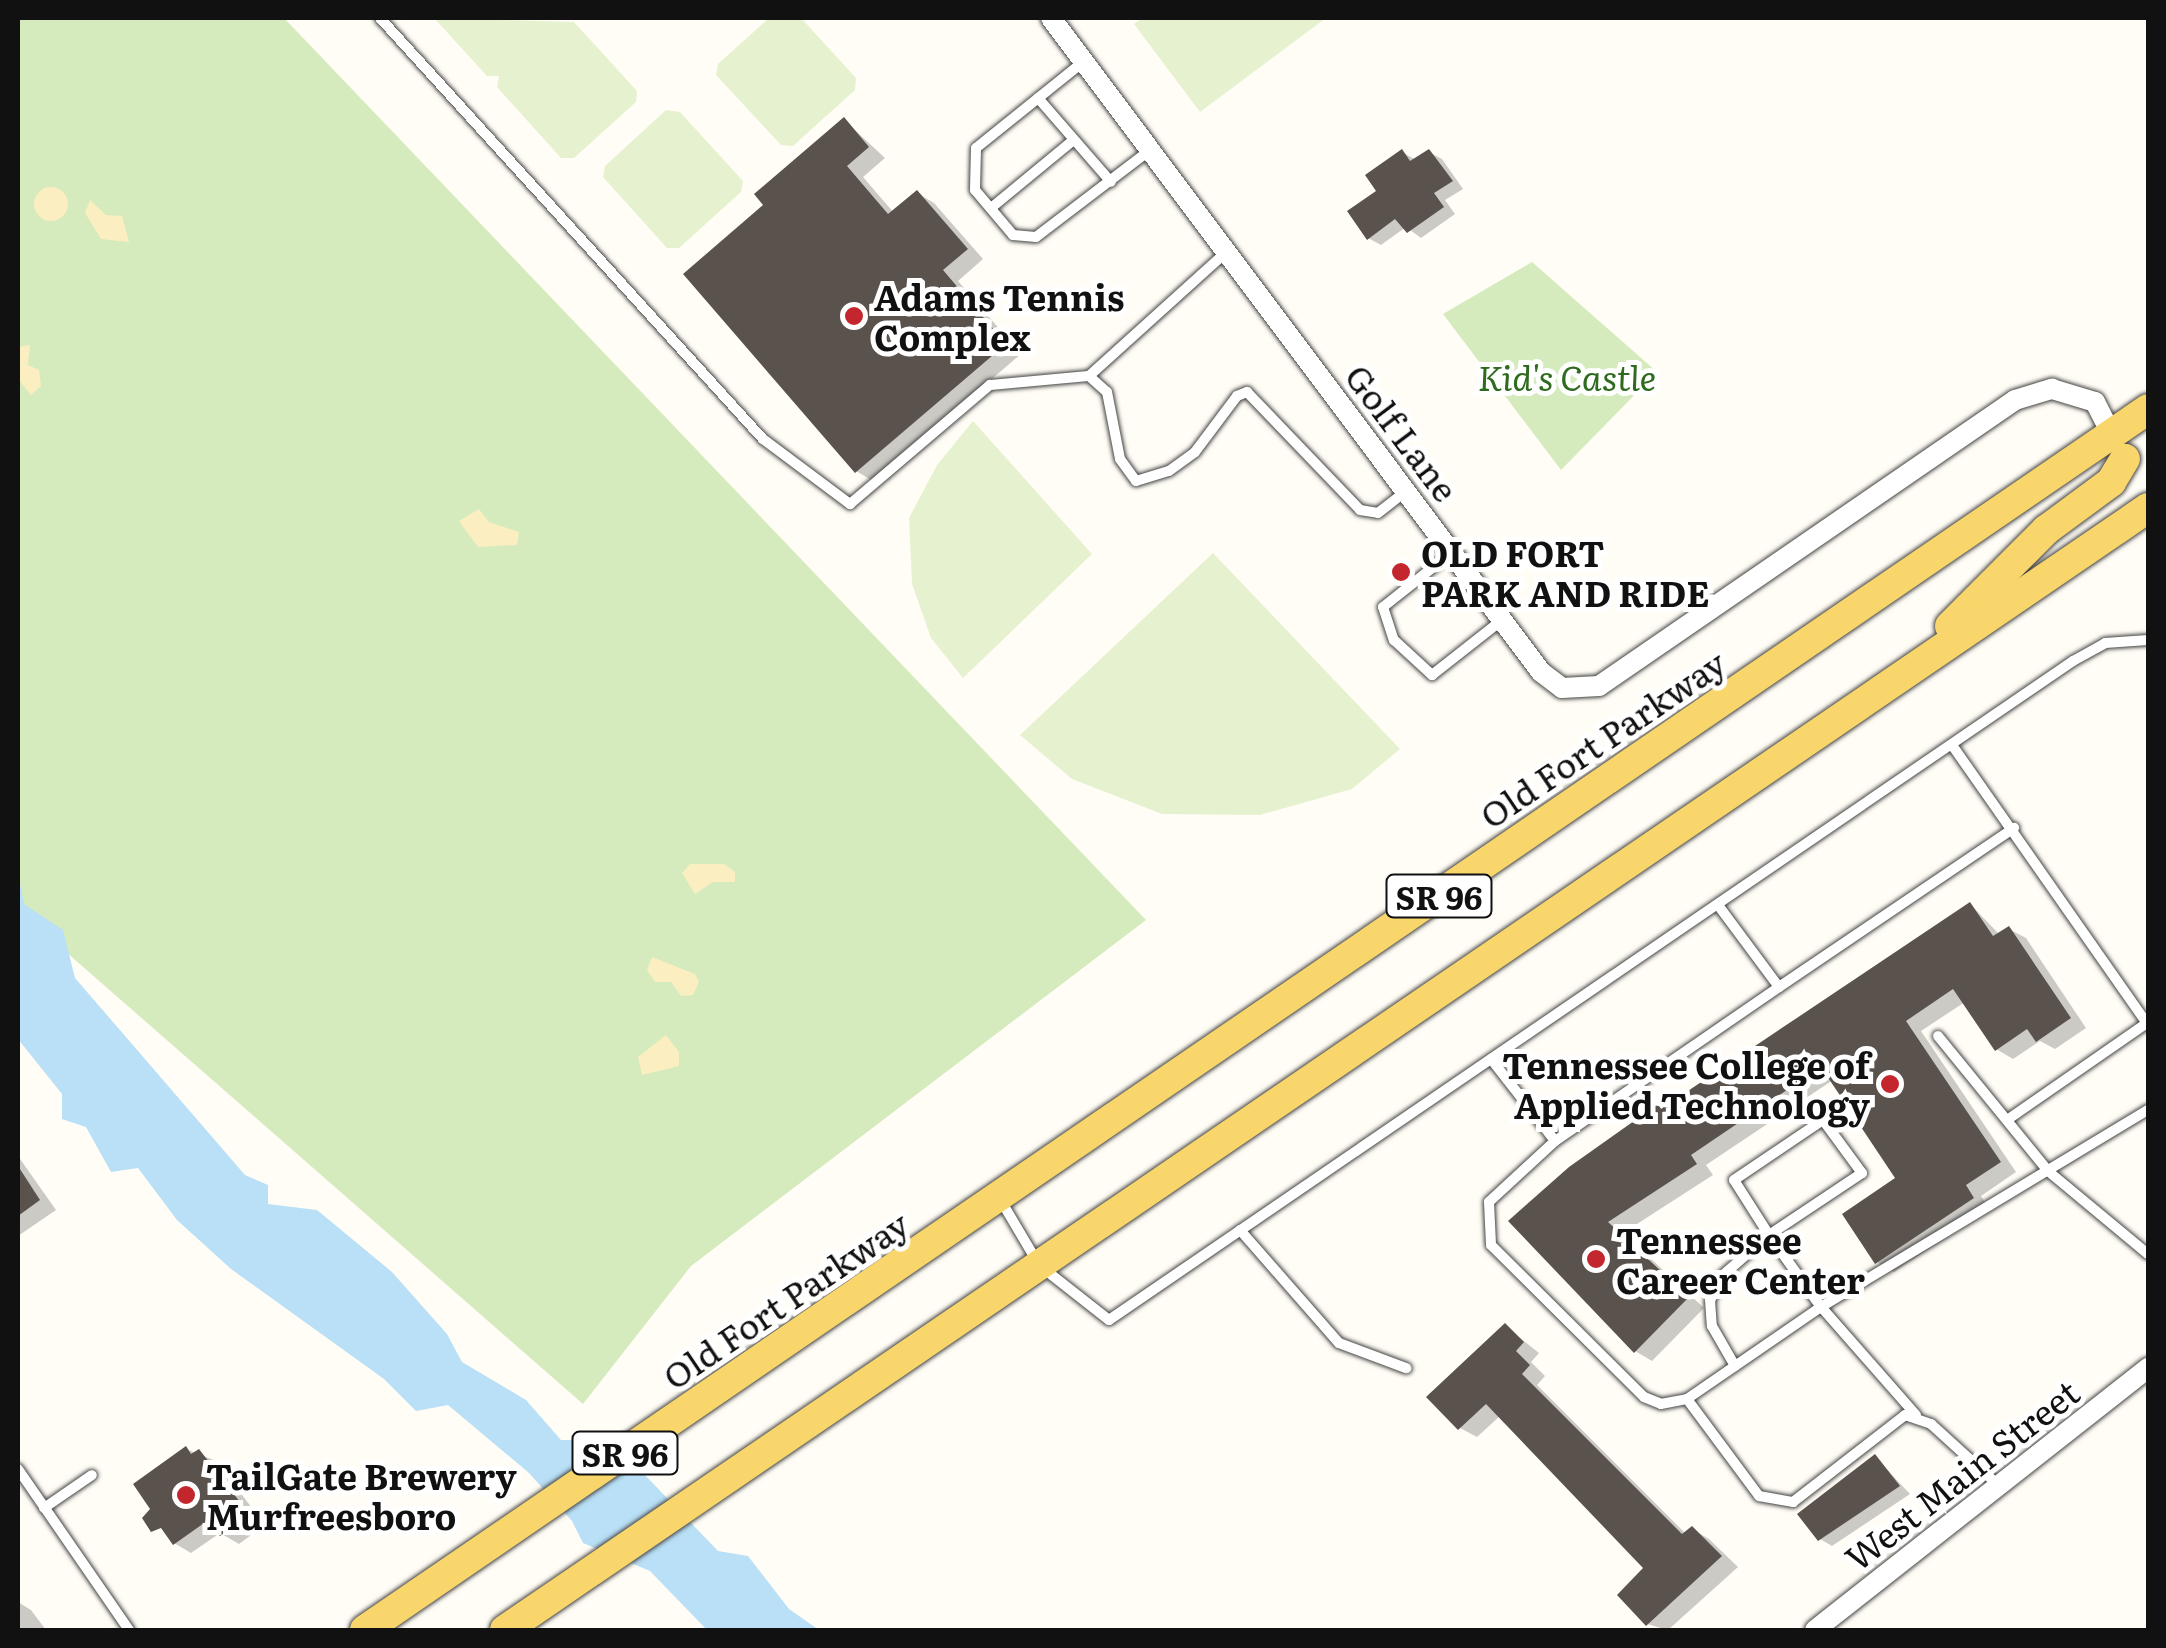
<!DOCTYPE html>
<html>
<head>
<meta charset="utf-8">
<style>
	body { margin:0 }
	#map { position:relative; width:2166px; height:1648px; overflow:hidden; background:#fffdf5; font-family:Literata,serif }
	div>[style] { position:absolute }
	[style*='--x'] { left:calc(var(--x)*1px); top:calc(var(--y)*1px); width:calc(var(--w)*1px); rotate:calc(var(--a)*1deg) }
	.green>* { inset:0; background:#d5ebbd }
	.sand>* { inset:0; background:#fbeec1 }
	.round { border-radius:50% }
	.pitch>* { inset:0; background:#e6f2cf }
	.water>* { inset:0; background:#b9e0f7 }
	.shadow>* { inset:0; background:#0003 }
	.building>* { inset:0; background:#5a524d }
	.roads { filter:drop-shadow(0 0 2px #444) drop-shadow(0 0 2px #444) }
	.service>* { height:10px; margin:-5px; padding:0 5px; transform-origin:5px; border-radius:5px; background:#fff }
	.minor>* { height:20px; margin:-10px; padding:0 10px; transform-origin:10px; border-radius:10px; background:#fff }
	.primary>* { height:30px; margin:-15px; padding:0 15px; transform-origin:15px; border-radius:15px; background:#f9d66b }
	.dots>* { width:28px; height:28px; translate:-50% -50%; box-sizing:border-box; border:5px solid #fff; border-radius:50% }
	span { translate:-50% -50%; white-space:nowrap; text-align:center; line-height:1.15; -webkit-text-stroke:10px #fff; paint-order:stroke }
	.shield-label span { padding:2px 8px; background:#fff; border:2px solid; border-radius:8px; -webkit-text-stroke-width:0 }
	.shield-label { font-size:32px; color:#111; font-weight:700 }
	.poi-label { font-size:35px; color:#111; font-weight:700 }
	.left { translate:0 -50%; text-align:left }
	.right { translate:-100% -50%; text-align:right }
	.park-label { font-size:35px; color:#2f6b1f; font-style:italic }
	.street-label { font-size:35px; color:#111 }
	.frame { position:absolute; inset:0; border:20px solid #111; pointer-events:none }
</style>
</head>
<body>
<div id="map">
	<div class="green">
		<i style="clip-path:polygon(18px 18px,284px 18px,1146px 920px,691px 1266px,583px 1404px,18px 910px)"></i>
		<i style="clip-path:polygon(1532px 262px,1657px 372px,1561px 470px,1443px 314px)"></i>
	</div>
	<div class="sand">
		<i class="round" style="left:34px;top:187px;width:34px;height:34px"></i>
		<i style="clip-path:polygon(90px 200px,106px 215px,122px 216px,129px 242px,101px 239px,85px 213px)"></i>
		<i style="clip-path:polygon(30px 345px,28px 365px,39px 370px,41px 386px,31px 395px,18px 379px,18px 347px)"></i>
		<i style="clip-path:polygon(479px 509px,489px 522px,519px 532px,517px 545px,478px 547px,459px 521px)"></i>
		<i style="clip-path:polygon(690px 864px,724px 864px,735px 872px,735px 882px,713px 882px,695px 894px,682px 873px)"></i>
		<i style="clip-path:polygon(652px 957px,695px 974px,699px 982px,693px 995px,681px 996px,671px 982px,655px 982px,647px 970px)"></i>
		<i style="clip-path:polygon(666px 1035px,679px 1052px,679px 1066px,642px 1075px,638px 1057px)"></i>
	</div>
	<div class="pitch">
		<i style="clip-path:polygon(434px 18px,574px 22px,637px 91px,636px 102px,574px 158px,561px 158px,497px 87px,499px 76px,487px 76px)"></i>
		<i style="clip-path:polygon(769px 18px,801px 18px,856px 78px,855px 90px,793px 146px,781px 145px,716px 75px,718px 64px)"></i>
		<i style="clip-path:polygon(1143px 18px,1326px 18px,1200px 112px,1134px 24px)"></i>
		<i style="clip-path:polygon(666px 110px,680px 112px,743px 181px,741px 192px,679px 248px,667px 248px,603px 177px,605px 166px)"></i>
		<i style="clip-path:polygon(973px 421px,1092px 554px,963px 678px,931px 638px,912px 584px,909px 518px,937px 465px)"></i>
		<i style="clip-path:polygon(1213px 553px,1400px 749px,1352px 789px,1260px 815px,1162px 814px,1072px 779px,1020px 735px)"></i>
	</div>
	<div class="water">
		<i style="clip-path:polygon(18px 873px,24px 904px,63px 930px,75px 978px,245px 1175px,268px 1185px,268px 1204px,317px 1210px,392px 1272px,447px 1334px,462px 1362px,526px 1400px,561px 1440px,592px 1440px,642px 1472px,718px 1551px,748px 1556px,789px 1609px,819px 1630px,707px 1630px,650px 1571px,583px 1543px,572px 1521px,529px 1473px,448px 1405px,416px 1411px,384px 1379px,231px 1269px,177px 1220px,138px 1168px,111px 1172px,86px 1127px,62px 1119px,62px 1094px,18px 1039px)"></i>
	</div>
	<div class="shadow">
		<i style="clip-path:polygon(844px 120px,885px 158px,863px 177px,894px 213px,917px 193px,934px 203px,983px 259px,958px 281px,1021px 354px,873px 481px,856px 471px,767px 205px)"></i>
		<i style="clip-path:polygon(1402px 152px,1416px 160px,1429px 152px,1442px 159px,1463px 189px,1445px 200px,1455px 214px,1421px 238px,1406px 227px,1381px 245px,1368px 238px,1380px 192px)"></i>
		<i style="clip-path:polygon(1970px 904px,2000px 935px,2009px 929px,2026px 938px,2086px 1028px,2055px 1049px,2040px 1041px,2013px 1059px,1996px 1049px,1965px 1002px,1921px 1031px,2016px 1172px,1981px 1196px,1989px 1208px,1894px 1272px,1877px 1262px,1899px 1178px,1833px 1080px,1706px 1165px,1713px 1175px,1623px 1233px,1704px 1308px,1652px 1361px,1635px 1351px,1512px 1221px,1658px 1107px,1664px 1110px)"></i>
		<i style="clip-path:polygon(18px 1156px,56px 1210px,18px 1236px)"></i>
		<i style="clip-path:polygon(1505px 1326px,1539px 1353px,1531px 1362px,1545px 1376px,1537px 1385px,1686px 1534px,1692px 1529px,1709px 1539px,1738px 1567px,1668px 1630px,1647px 1624px,1647px 1568px,1500px 1416px,1477px 1437px,1460px 1428px)"></i>
		<i style="clip-path:polygon(186px 1449px,216px 1461px,265px 1525px,239px 1544px,220px 1533px,191px 1553px,174px 1543px)"></i>
		<i style="clip-path:polygon(1875px 1457px,1910px 1494px,1832px 1546px,1820px 1539px)"></i>
		<i style="clip-path:polygon(18px 1602px,31px 1610px,46px 1630px,18px 1630px)"></i>
	</div>
	<div class="building">
		<i style="clip-path:polygon(844px 117px,869px 147px,847px 166px,888px 214px,917px 190px,968px 249px,943px 270px,1006px 344px,855px 473px,683px 274px,763px 205px,754px 194px)"></i>
		<i style="clip-path:polygon(1402px 149px,1410px 161px,1429px 149px,1453px 181px,1434px 193px,1444px 207px,1407px 233px,1395px 219px,1367px 240px,1347px 211px,1376px 191px,1365px 175px)"></i>
		<i style="clip-path:polygon(1970px 902px,1993px 936px,2009px 926px,2071px 1018px,2036px 1042px,2027px 1029px,1995px 1051px,1953px 989px,1906px 1021px,2001px 1162px,1966px 1185px,1974px 1198px,1875px 1264px,1842px 1214px,1895px 1178px,1821px 1067px,1691px 1155px,1697px 1164px,1608px 1222px,1689px 1297px,1634px 1353px,1508px 1221px,1569px 1167px,1658px 1104px,1661px 1109px)"></i>
		<i style="clip-path:polygon(18px 1166px,40px 1200px,18px 1216px)"></i>
		<i style="clip-path:polygon(1505px 1323px,1524px 1342px,1516px 1351px,1530px 1365px,1522px 1374px,1682px 1534px,1692px 1526px,1722px 1556px,1646px 1626px,1617px 1595px,1643px 1568px,1486px 1404px,1458px 1430px,1426px 1397px)"></i>
		<i style="clip-path:polygon(186px 1446px,191px 1454px,199px 1449px,250px 1515px,220px 1536px,207px 1521px,173px 1545px,161px 1528px,151px 1532px,142px 1518px,150px 1509px,133px 1484px)"></i>
		<i style="clip-path:polygon(1875px 1454px,1900px 1486px,1818px 1541px,1797px 1514px)"></i>
	</div>
	<div class="roads">
		<div class="service">
			<i style="--x:380;--y:18;--w:569;--a:47.71"></i>
			<i style="--x:763;--y:439;--w:109;--a:36.8"></i>
			<i style="--x:850;--y:504;--w:184;--a:-40.4"></i>
			<i style="--x:990;--y:385;--w:99;--a:-5.2"></i>
			<i style="--x:1089;--y:376;--w:185;--a:-42.1"></i>
			<i style="--x:1083;--y:62;--w:137;--a:141.2"></i>
			<i style="--x:976;--y:148;--w:42;--a:91.4"></i>
			<i style="--x:975;--y:190;--w:59;--a:49.8"></i>
			<i style="--x:1013;--y:235;--w:23;--a:5"></i>
			<i style="--x:1036;--y:237;--w:143;--a:-37.3"></i>
			<i style="--x:1038;--y:98;--w:111;--a:49"></i>
			<i style="--x:991;--y:208;--w:104;--a:-39.5"></i>
			<i style="--x:1089;--y:376;--w:24;--a:42"></i>
			<i style="--x:1107;--y:392;--w:68;--a:79"></i>
			<i style="--x:1120;--y:459;--w:27;--a:54"></i>
			<i style="--x:1136;--y:481;--w:34;--a:-17"></i>
			<i style="--x:1169;--y:471;--w:32;--a:-36"></i>
			<i style="--x:1195;--y:452;--w:70;--a:-53.1"></i>
			<i style="--x:1237;--y:396;--w:11;--a:-22"></i>
			<i style="--x:1247;--y:392;--w:163;--a:46.2"></i>
			<i style="--x:1360;--y:510;--w:18;--a:9"></i>
			<i style="--x:1378;--y:513;--w:36;--a:-38"></i>
			<i style="--x:1451;--y:553;--w:87;--a:141.5"></i>
			<i style="--x:1383;--y:607;--w:35;--a:72"></i>
			<i style="--x:1394;--y:640;--w:52;--a:42.6"></i>
			<i style="--x:1432;--y:675;--w:89;--a:-38.2"></i>
			<i style="--x:1952;--y:745;--w:342;--a:55"></i>
			<i style="--x:1718;--y:905;--w:102;--a:53.4"></i>
			<i style="--x:1779;--y:987;--w:284;--a:-34.1"></i>
			<i style="--x:1938;--y:1036;--w:174;--a:50.8"></i>
			<i style="--x:2048;--y:1171;--w:130;--a:39.7"></i>
			<i style="--x:1491;--y:1059;--w:104;--a:52"></i>
			<i style="--x:1555;--y:1141;--w:90;--a:137.3"></i>
			<i style="--x:1489;--y:1202;--w:43;--a:87.3"></i>
			<i style="--x:1491;--y:1245;--w:216;--a:44.8"></i>
			<i style="--x:1644;--y:1397;--w:18;--a:22"></i>
			<i style="--x:1661;--y:1404;--w:26;--a:-11"></i>
			<i style="--x:1687;--y:1399;--w:121;--a:53.4"></i>
			<i style="--x:1759;--y:1496;--w:35;--a:10"></i>
			<i style="--x:1793;--y:1502;--w:142;--a:-37.8"></i>
			<i style="--x:1905;--y:1415;--w:28;--a:19"></i>
			<i style="--x:1931;--y:1424;--w:91;--a:42.3"></i>
			<i style="--x:2007;--y:1120;--w:170;--a:-34.7"></i>
			<i style="--x:1555;--y:1141;--w:272;--a:-34.5"></i>
			<i style="--x:1000;--y:1199;--w:77;--a:59.4"></i>
			<i style="--x:1039;--y:1265;--w:89;--a:38.2"></i>
			<i style="--x:1109;--y:1320;--w:1168;--a:-34.36"></i>
			<i style="--x:2073;--y:661;--w:37;--a:-29"></i>
			<i style="--x:2105;--y:643;--w:43;--a:-4"></i>
			<i style="--x:1240;--y:1230;--w:150;--a:48.8"></i>
			<i style="--x:1339;--y:1343;--w:72;--a:20.5"></i>
			<i style="--x:1687;--y:1399;--w:163;--a:-34.5"></i>
			<i style="--x:1821;--y:1307;--w:89;--a:-125.8"></i>
			<i style="--x:1769;--y:1235;--w:65;--a:-122.5"></i>
			<i style="--x:1734;--y:1180;--w:107;--a:-34"></i>
			<i style="--x:1823;--y:1120;--w:66;--a:53.7"></i>
			<i style="--x:1862;--y:1173;--w:112;--a:146.3"></i>
			<i style="--x:1769;--y:1235;--w:61;--a:139"></i>
			<i style="--x:1723;--y:1275;--w:28;--a:117"></i>
			<i style="--x:1710;--y:1300;--w:26;--a:86"></i>
			<i style="--x:1712;--y:1326;--w:46;--a:60.1"></i>
			<i style="--x:1916;--y:1415;--w:144;--a:-131.3"></i>
			<i style="--x:1821;--y:1307;--w:382;--a:-31.1"></i>
			<i style="--x:18;--y:1469;--w:196;--a:55.4"></i>
			<i style="--x:44;--y:1508;--w:58;--a:-34.5"></i>
		</div>
		<div class="minor">
			<i style="--x:1051;--y:18;--w:817;--a:53.16"></i>
			<i style="--x:1541;--y:672;--w:26;--a:37"></i>
			<i style="--x:1562;--y:688;--w:37;--a:-3"></i>
			<i style="--x:1599;--y:686;--w:505;--a:-34.51"></i>
			<i style="--x:2015;--y:400;--w:39;--a:-17"></i>
			<i style="--x:2052;--y:389;--w:45;--a:16.8"></i>
			<i style="--x:2095;--y:402;--w:36;--a:63"></i>
			<i style="--x:1815;--y:1630;--w:424;--a:-38.2"></i>
		</div>
		<div class="primary">
			<i style="--x:1950;--y:626;--w:136;--a:-45"></i>
			<i style="--x:2046;--y:530;--w:81;--a:-36.4"></i>
			<i style="--x:2111;--y:482;--w:27;--a:-59"></i>
			<i style="--x:365;--y:1630;--w:2161;--a:-34.4"></i>
			<i style="--x:505;--y:1630;--w:1990;--a:-34.33"></i>
		</div>
	</div>
	<div class="dots">
		<i style="left:854px;top:316px;background:#c4262e"></i>
		<i style="left:1401px;top:572px;background:#c4262e"></i>
		<i style="left:1890px;top:1084px;background:#c4262e"></i>
		<i style="left:1596px;top:1259px;background:#c4262e"></i>
		<i style="left:186px;top:1495px;background:#c4262e"></i>
	</div>
	<div class="shield-label">
		<span style="left:1439px;top:896px">SR 96</span>
		<span style="left:625px;top:1453px">SR 96</span>
	</div>
	<div class="poi-label">
		<span class="left" style="left:874px;top:316px">Adams Tennis<br>Complex</span>
		<span class="left" style="left:1421px;top:572px">OLD FORT<br>PARK AND RIDE</span>
		<span class="right" style="left:1870px;top:1084px">Tennessee College of<br>Applied Technology</span>
		<span class="left" style="left:1616px;top:1259px">Tennessee<br>Career Center</span>
		<span class="left" style="left:206px;top:1495px">TailGate Brewery<br>Murfreesboro</span>
	</div>
	<div class="park-label">
		<span style="left:1567px;top:376px">Kid's Castle</span>
	</div>
	<div class="street-label">
		<span style="left:1403px;top:432px;rotate:53deg">Golf Lane</span>
		<span style="left:1602px;top:738px;rotate:-34deg">Old Fort Parkway</span>
		<span style="left:785px;top:1299px;rotate:-34deg">Old Fort Parkway</span>
		<span style="left:1961px;top:1474px;rotate:-38deg">West Main Street</span>
	</div>
	<div class="frame"></div>
</div>
</body>
</html>
